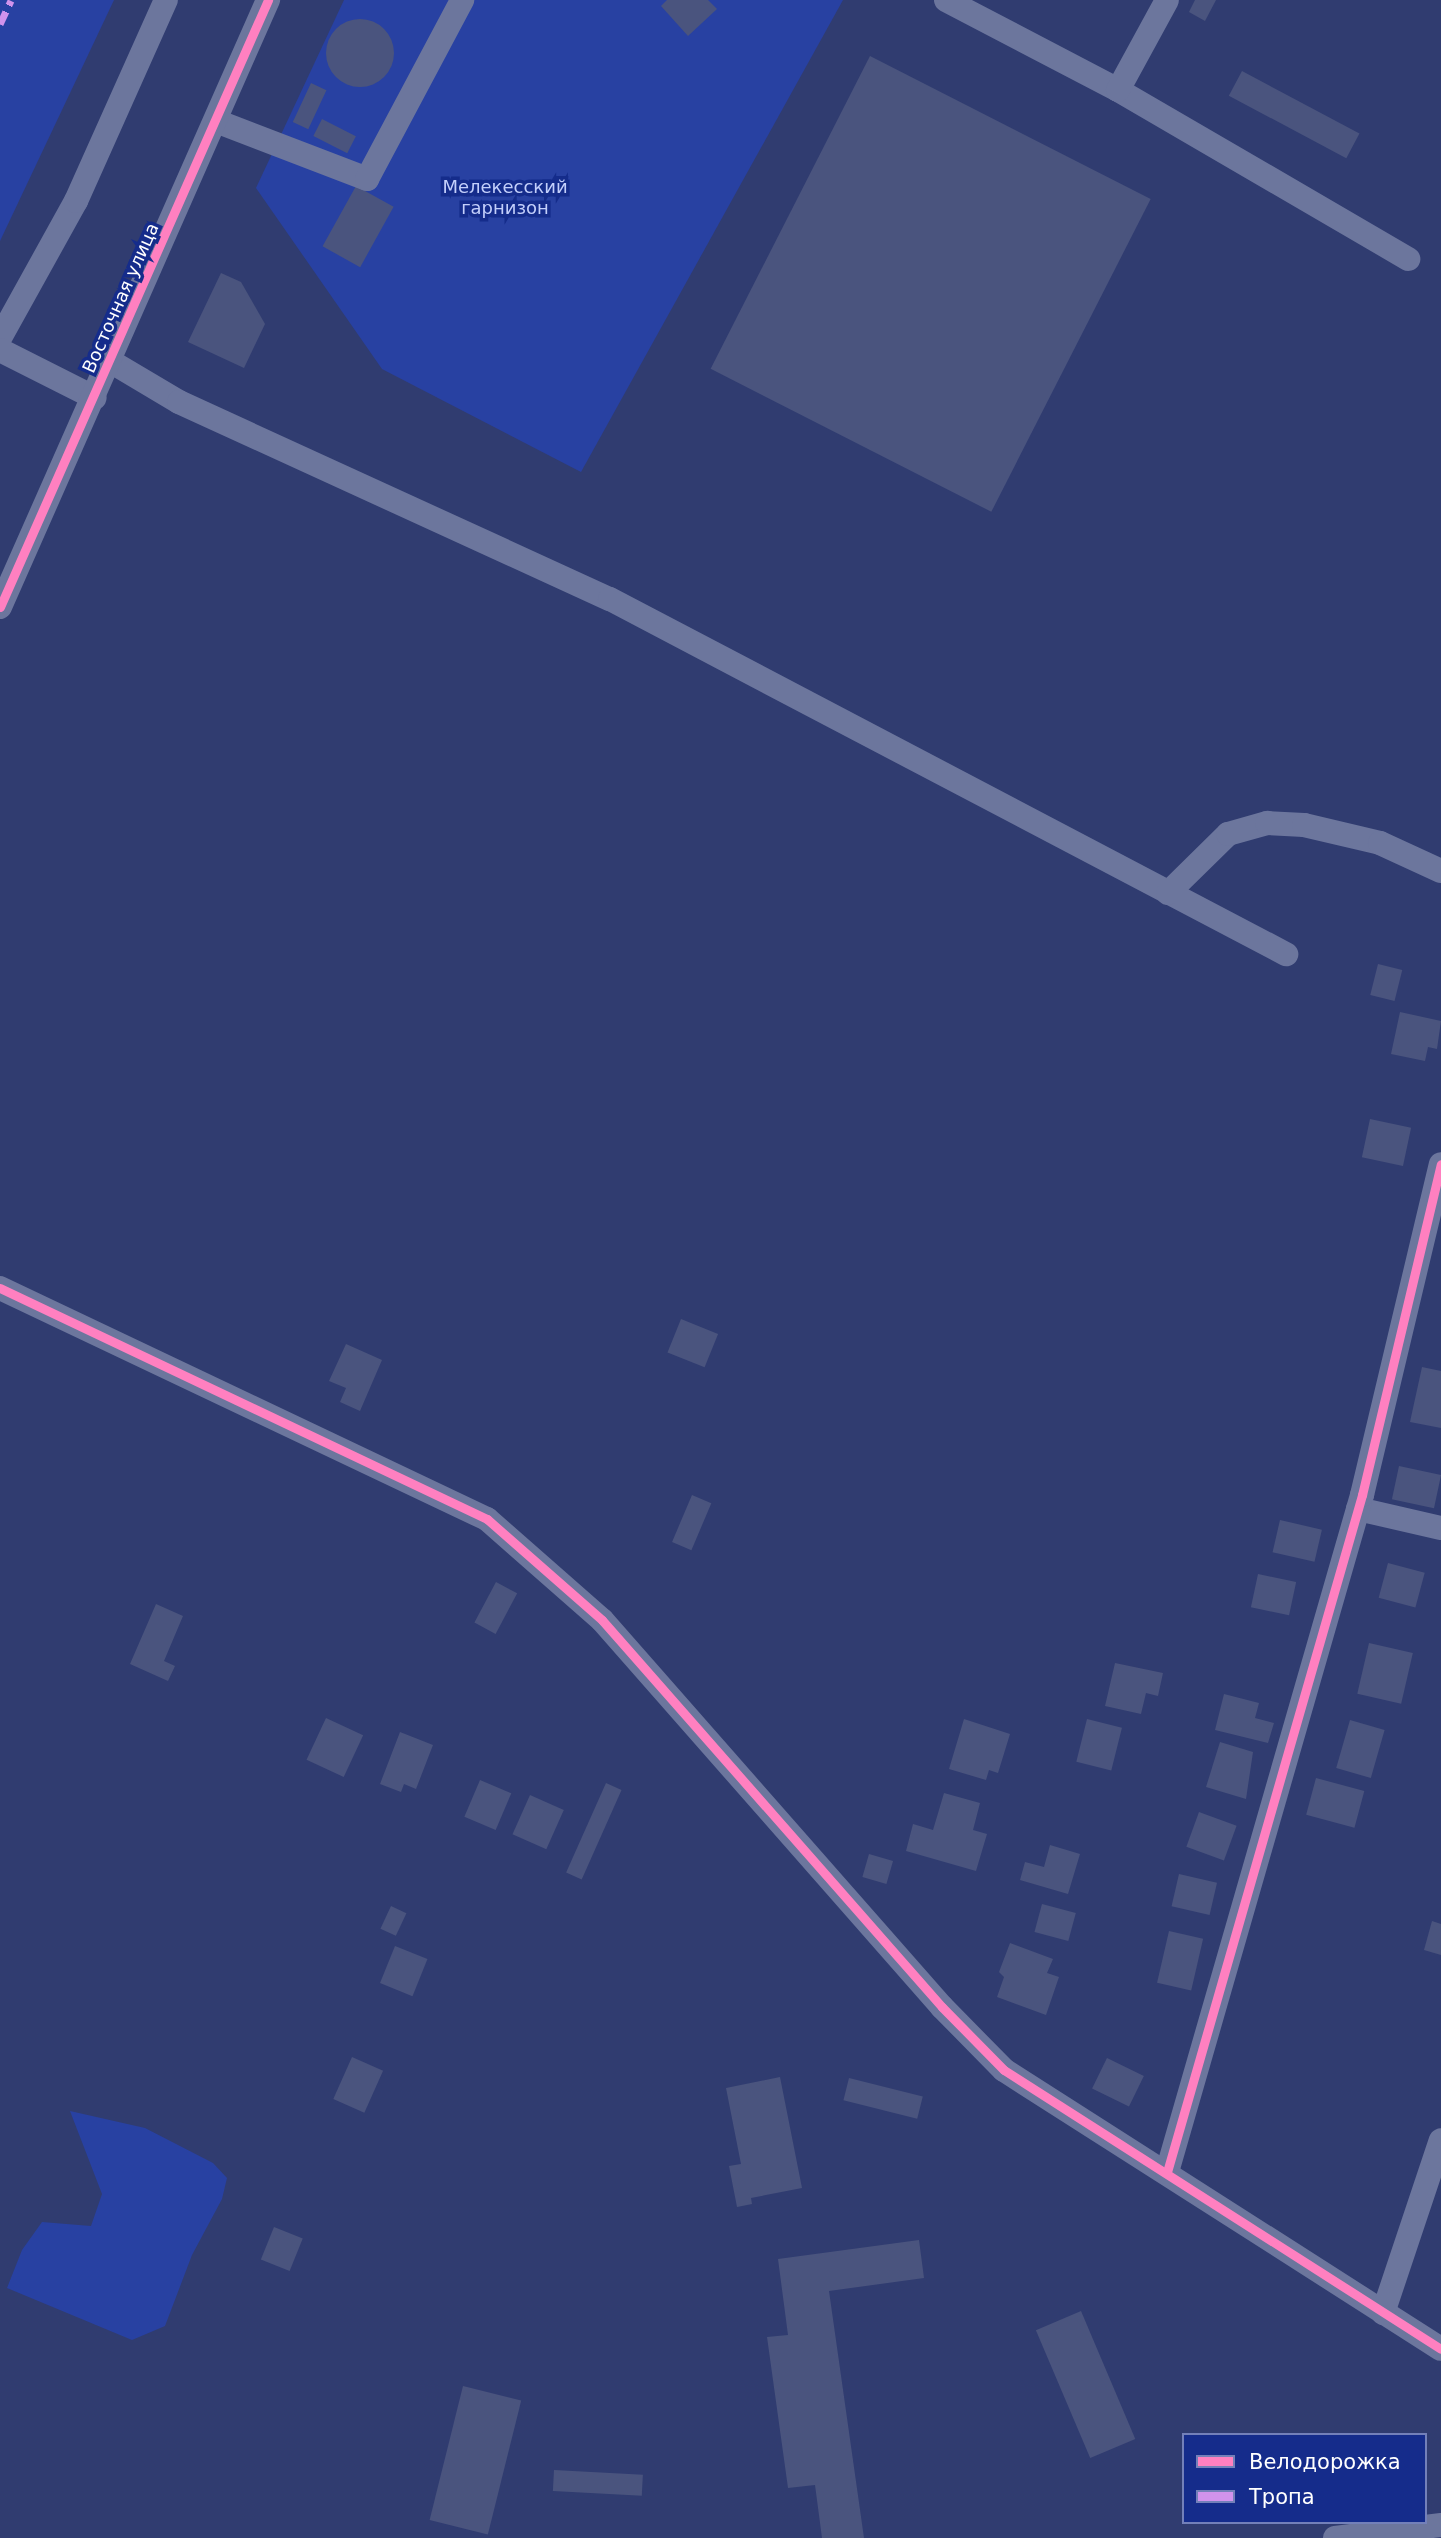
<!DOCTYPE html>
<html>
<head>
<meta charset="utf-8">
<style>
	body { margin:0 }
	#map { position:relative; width:1441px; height:2538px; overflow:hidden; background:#303c70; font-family:"DejaVu Sans",sans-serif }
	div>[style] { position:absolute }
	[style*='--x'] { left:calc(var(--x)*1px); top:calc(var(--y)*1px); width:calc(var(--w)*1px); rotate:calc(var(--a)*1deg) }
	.green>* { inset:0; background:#2841a2 }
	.building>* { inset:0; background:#4a547e; transform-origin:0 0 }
	.round { border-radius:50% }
	.minor>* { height:24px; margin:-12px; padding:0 12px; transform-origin:12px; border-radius:12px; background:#6c769d }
	.quiet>* { height:7px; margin-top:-3.5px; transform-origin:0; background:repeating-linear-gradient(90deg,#d193ec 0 14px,transparent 0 21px) }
	.cycleway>* { height:9px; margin:-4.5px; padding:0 4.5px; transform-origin:4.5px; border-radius:4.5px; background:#ff80c0 }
	span { translate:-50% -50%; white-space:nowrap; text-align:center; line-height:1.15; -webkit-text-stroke:7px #152c8b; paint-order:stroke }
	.park-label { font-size:18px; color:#c3cffb }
	.street-label { font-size:18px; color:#fff }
	.legend { position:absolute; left:1182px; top:2433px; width:245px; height:91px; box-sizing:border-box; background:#152c8b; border:2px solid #7380b9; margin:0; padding:9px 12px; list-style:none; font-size:21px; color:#fff }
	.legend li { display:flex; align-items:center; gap:14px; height:35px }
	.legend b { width:35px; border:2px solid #7380b9 }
</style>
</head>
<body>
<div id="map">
	<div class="green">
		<i style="clip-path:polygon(0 0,114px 0,0 241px)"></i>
		<i style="clip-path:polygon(344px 0,843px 0,581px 472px,382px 369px,256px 188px)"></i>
		<i style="clip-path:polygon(70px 2111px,145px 2128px,213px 2163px,227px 2178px,222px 2199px,192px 2255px,165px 2326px,132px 2340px,7px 2288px,22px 2250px,42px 2222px,91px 2226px,102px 2194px)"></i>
	</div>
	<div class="building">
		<i style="clip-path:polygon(667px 0,708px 0,717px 9px,688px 36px,661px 6px)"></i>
		<i style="clip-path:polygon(1195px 0,1216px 0,1205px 21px,1189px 12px)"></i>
		<i class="round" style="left:326px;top:19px;width:68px;height:68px"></i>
		<i style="left:870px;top:56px;width:315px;height:351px;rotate:27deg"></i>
		<i style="left:1242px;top:71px;width:133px;height:28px;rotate:28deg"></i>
		<i style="left:311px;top:83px;width:17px;height:43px;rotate:25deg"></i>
		<i style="left:322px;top:119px;width:38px;height:19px;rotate:27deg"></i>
		<i style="left:356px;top:186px;width:43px;height:69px;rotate:29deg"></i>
		<i style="clip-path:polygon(221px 273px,241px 282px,265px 324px,244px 368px,188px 342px)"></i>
		<i style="left:1378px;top:964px;width:25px;height:32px;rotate:14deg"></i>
		<i style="clip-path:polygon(1400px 1012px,1441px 1021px,1437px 1049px,1428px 1047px,1425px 1061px,1391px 1054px)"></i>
		<i style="left:1370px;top:1119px;width:42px;height:39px;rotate:12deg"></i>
		<i style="left:681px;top:1319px;width:40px;height:36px;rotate:22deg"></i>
		<i style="clip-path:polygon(346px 1344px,382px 1360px,360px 1411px,340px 1402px,346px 1388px,329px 1381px)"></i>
		<i style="clip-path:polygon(1422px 1367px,1441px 1371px,1441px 1428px,1410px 1422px)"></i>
		<i style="left:1399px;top:1466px;width:43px;height:34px;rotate:12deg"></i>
		<i style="left:692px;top:1495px;width:21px;height:51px;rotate:23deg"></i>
		<i style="left:1280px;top:1520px;width:43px;height:33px;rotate:13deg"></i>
		<i style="left:1388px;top:1563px;width:38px;height:36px;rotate:15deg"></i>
		<i style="left:1258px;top:1574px;width:39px;height:34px;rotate:12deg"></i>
		<i style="left:496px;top:1582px;width:24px;height:46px;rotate:28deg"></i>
		<i style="clip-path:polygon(156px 1604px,183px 1616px,164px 1661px,175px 1666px,168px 1681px,130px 1664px)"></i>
		<i style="left:1369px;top:1643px;width:45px;height:52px;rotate:13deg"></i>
		<i style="clip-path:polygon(1115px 1663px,1163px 1673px,1158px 1696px,1146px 1693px,1141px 1714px,1105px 1706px)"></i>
		<i style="clip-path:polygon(1224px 1694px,1259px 1703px,1255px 1718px,1274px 1723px,1268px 1743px,1215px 1730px)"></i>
		<i style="left:326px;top:1718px;width:41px;height:46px;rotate:25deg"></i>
		<i style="clip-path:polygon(964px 1719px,1010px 1734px,998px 1773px,989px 1770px,986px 1780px,949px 1769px)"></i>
		<i style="left:1087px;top:1719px;width:36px;height:44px;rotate:14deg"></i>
		<i style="left:1350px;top:1720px;width:36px;height:50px;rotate:16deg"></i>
		<i style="clip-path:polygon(400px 1732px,433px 1745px,416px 1789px,404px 1784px,401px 1792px,380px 1784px)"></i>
		<i style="clip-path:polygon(1220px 1742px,1253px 1752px,1246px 1799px,1206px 1787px)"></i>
		<i style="left:1316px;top:1778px;width:50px;height:38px;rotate:15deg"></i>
		<i style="left:480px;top:1780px;width:34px;height:40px;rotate:23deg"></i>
		<i style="left:606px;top:1783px;width:17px;height:98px;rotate:24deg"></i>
		<i style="clip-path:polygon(944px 1793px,980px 1803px,973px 1830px,987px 1834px,976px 1871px,906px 1851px,913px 1824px,933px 1830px)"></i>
		<i style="left:530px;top:1795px;width:37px;height:43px;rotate:24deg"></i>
		<i style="left:1199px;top:1812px;width:40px;height:37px;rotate:20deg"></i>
		<i style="clip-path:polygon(1050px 1845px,1080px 1854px,1068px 1894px,1020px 1880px,1025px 1862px,1044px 1867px)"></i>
		<i style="left:869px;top:1854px;width:25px;height:24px;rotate:16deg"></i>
		<i style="left:1179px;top:1874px;width:39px;height:33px;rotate:13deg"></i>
		<i style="left:1042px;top:1904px;width:35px;height:29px;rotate:15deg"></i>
		<i style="left:391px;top:1906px;width:17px;height:25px;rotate:25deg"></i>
		<i style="clip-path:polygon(1432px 1921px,1441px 1924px,1441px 1955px,1424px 1950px)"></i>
		<i style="left:1169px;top:1931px;width:35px;height:53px;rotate:13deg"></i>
		<i style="clip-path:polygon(1010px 1943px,1053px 1959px,1047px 1973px,1059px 1977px,1046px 2015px,997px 1997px,1004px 1977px,999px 1972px)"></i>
		<i style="left:395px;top:1946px;width:35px;height:40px;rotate:22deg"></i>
		<i style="left:352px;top:2057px;width:34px;height:46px;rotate:24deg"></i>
		<i style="left:1107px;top:2058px;width:41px;height:34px;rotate:26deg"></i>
		<i style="clip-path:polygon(780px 2077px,802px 2188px,751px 2198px,752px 2204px,737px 2207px,729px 2166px,741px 2164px,726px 2088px)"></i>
		<i style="left:849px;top:2078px;width:76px;height:23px;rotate:14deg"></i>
		<i style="left:274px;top:2227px;width:31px;height:35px;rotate:22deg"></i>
		<i style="clip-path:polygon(919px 2240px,924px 2278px,829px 2291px,864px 2538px,822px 2538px,815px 2485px,788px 2488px,767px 2337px,788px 2335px,778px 2259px)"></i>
		<i style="left:1081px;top:2311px;width:139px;height:49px;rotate:67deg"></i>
		<i style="left:463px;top:2386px;width:60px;height:138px;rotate:14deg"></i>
		<i style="left:554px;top:2470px;width:89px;height:21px;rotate:3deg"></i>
	</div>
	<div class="minor">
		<i style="--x:946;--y:0;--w:194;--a:27.6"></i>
		<i style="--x:1118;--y:90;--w:336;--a:30.2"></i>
		<i style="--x:1118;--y:90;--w:102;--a:-61.4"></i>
		<i style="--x:216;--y:121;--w:162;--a:21"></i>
		<i style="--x:367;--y:179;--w:203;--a:-62"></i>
		<i style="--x:0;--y:338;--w:157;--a:-61"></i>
		<i style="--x:76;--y:201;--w:220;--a:-65.9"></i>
		<i style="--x:0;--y:350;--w:106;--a:26.8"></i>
		<i style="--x:110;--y:361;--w:80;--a:30.7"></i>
		<i style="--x:179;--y:402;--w:474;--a:24.6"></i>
		<i style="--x:610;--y:599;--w:764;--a:27.71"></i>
		<i style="--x:0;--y:607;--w:664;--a:-66.18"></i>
		<i style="--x:1168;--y:893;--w:84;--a:-44.5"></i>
		<i style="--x:1228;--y:834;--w:41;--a:-15.8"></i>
		<i style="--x:1267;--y:823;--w:37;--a:3"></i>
		<i style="--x:1304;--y:825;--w:78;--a:13.3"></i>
		<i style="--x:1380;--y:843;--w:67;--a:24.7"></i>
		<i style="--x:0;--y:1288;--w:539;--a:25.38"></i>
		<i style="--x:487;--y:1519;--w:153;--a:41.3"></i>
		<i style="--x:602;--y:1620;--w:515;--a:48.7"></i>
		<i style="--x:942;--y:2007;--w:88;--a:45.5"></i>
		<i style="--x:1004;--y:2070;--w:518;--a:32.56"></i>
		<i style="--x:1358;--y:1509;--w:85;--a:12.9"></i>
		<i style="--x:1167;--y:2172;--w:705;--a:-73.93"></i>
		<i style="--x:1362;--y:1495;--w:340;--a:-76.6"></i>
		<i style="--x:1383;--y:2313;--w:182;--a:-71.5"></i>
		<i style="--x:1335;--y:2538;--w:107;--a:-7"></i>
	</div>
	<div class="quiet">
		<i style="--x:0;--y:24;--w:26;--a:-65"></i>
	</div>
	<div class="cycleway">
		<i style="--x:0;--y:607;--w:664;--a:-66.18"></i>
		<i style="--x:0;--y:1288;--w:539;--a:25.38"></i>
		<i style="--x:487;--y:1519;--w:153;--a:41.3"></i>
		<i style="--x:602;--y:1620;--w:515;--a:48.7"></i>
		<i style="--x:942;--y:2007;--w:88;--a:45.5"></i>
		<i style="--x:1004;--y:2070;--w:518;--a:32.56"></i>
		<i style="--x:1167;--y:2172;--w:705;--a:-73.93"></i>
		<i style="--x:1362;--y:1495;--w:340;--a:-76.6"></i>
	</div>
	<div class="park-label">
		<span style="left:505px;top:198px">Мелекесский<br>гарнизон</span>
	</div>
	<div class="street-label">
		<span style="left:121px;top:298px;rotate:-66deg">Восточная улица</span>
	</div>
	<ul class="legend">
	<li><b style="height:9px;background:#ff80c0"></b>Велодорожка</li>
	<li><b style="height:9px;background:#d193ec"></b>Тропа</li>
	</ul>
</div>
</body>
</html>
